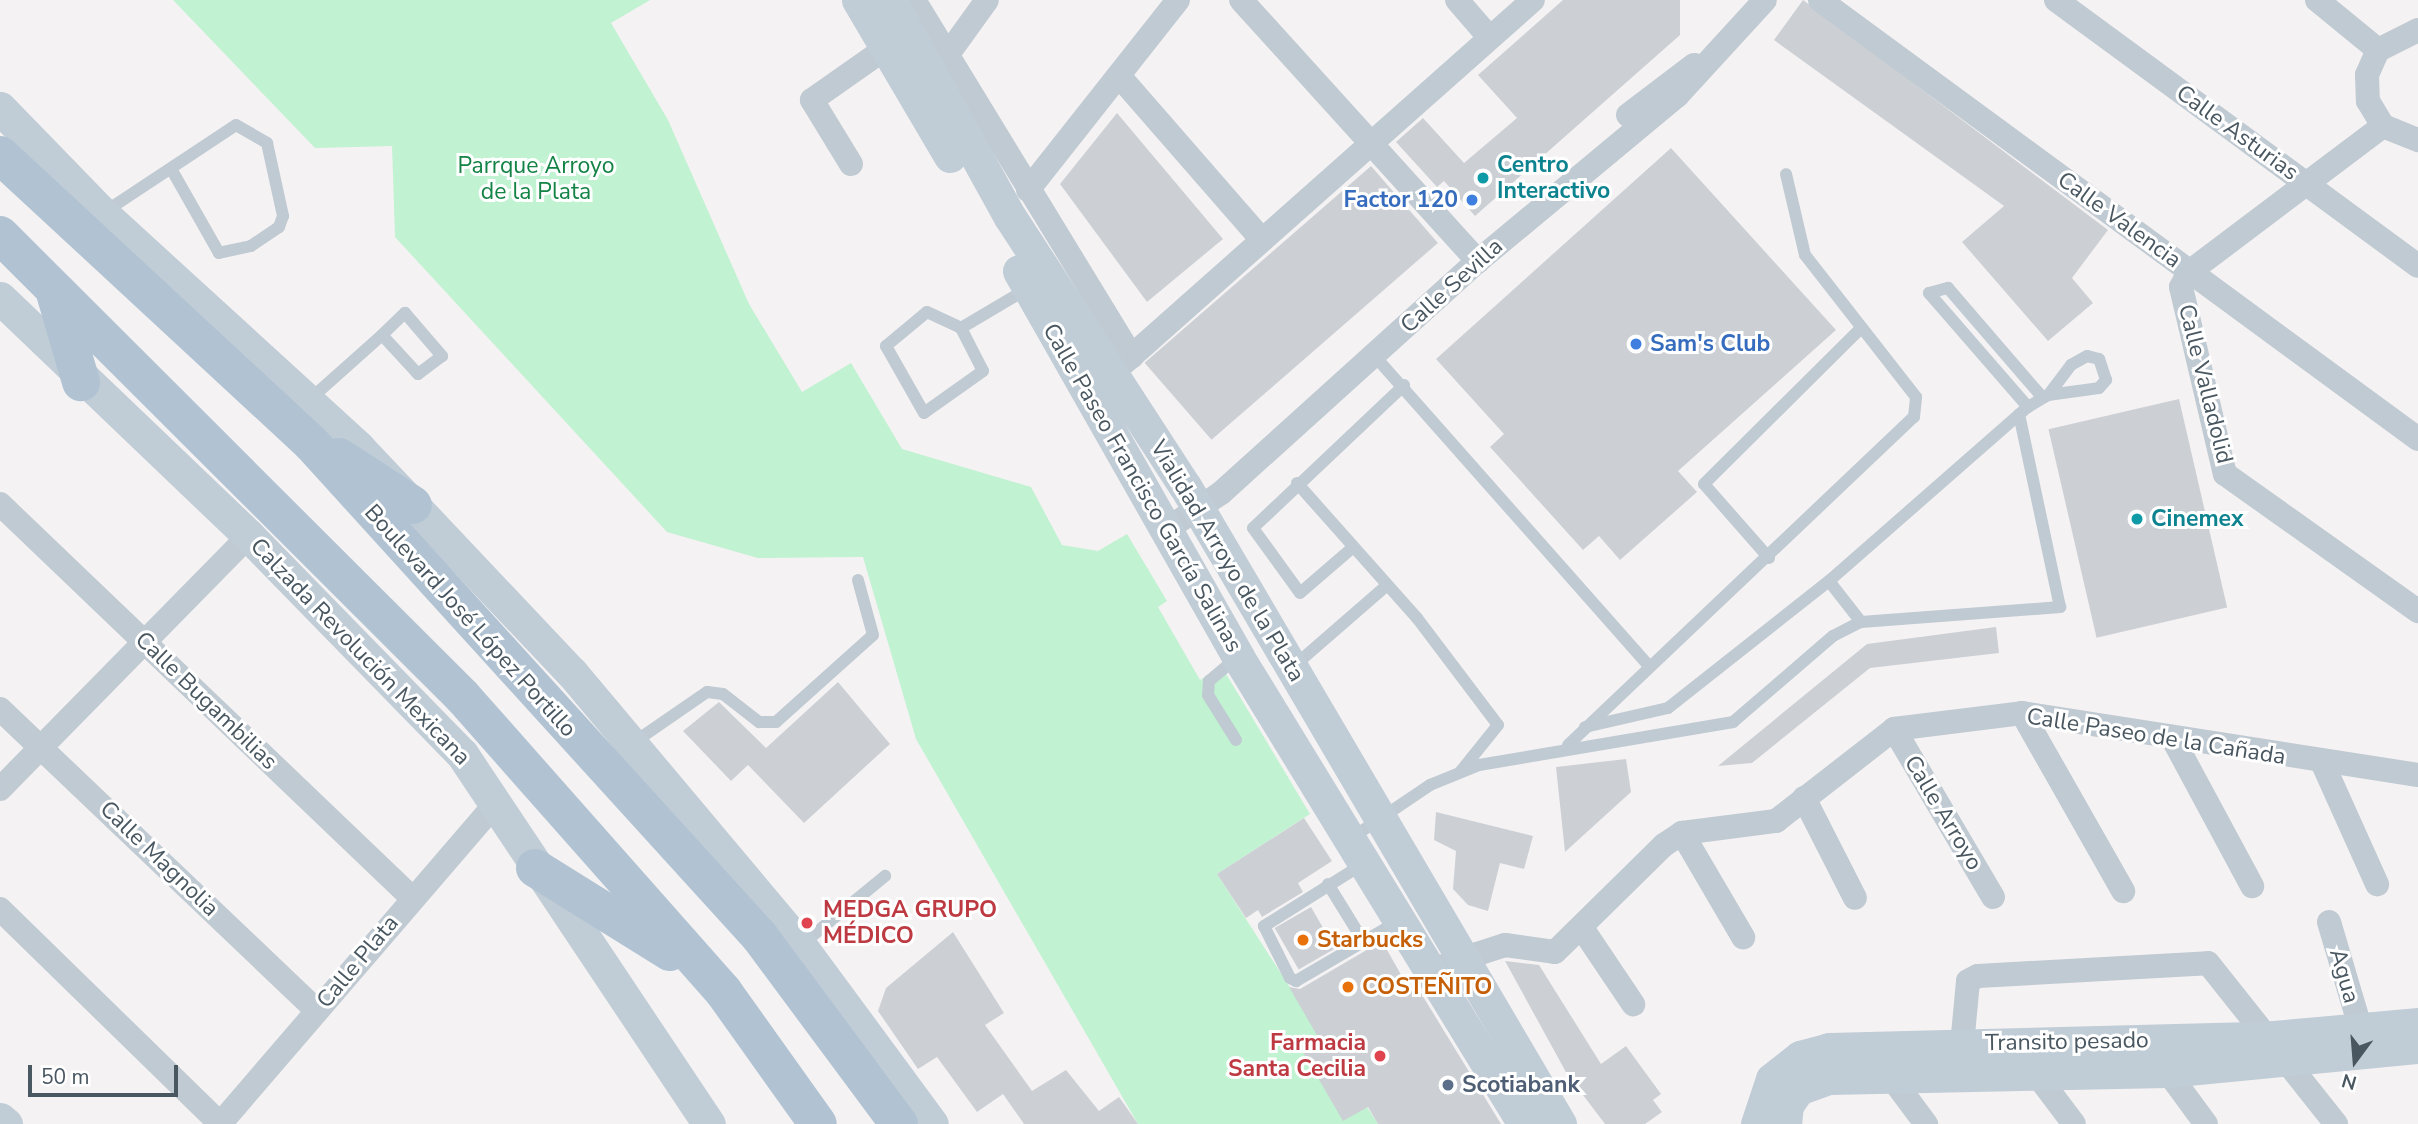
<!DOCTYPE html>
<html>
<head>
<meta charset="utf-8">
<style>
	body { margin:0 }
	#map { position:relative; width:2418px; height:1124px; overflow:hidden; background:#f5f2f3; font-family:"Nunito Sans",sans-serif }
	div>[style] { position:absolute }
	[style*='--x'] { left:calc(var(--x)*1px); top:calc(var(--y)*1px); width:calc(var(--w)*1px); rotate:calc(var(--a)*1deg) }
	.green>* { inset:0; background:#c1f2d2 }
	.building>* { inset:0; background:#ccd0d5; transform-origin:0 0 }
	.lane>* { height:12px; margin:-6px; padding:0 6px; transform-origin:6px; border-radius:6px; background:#c0cad2 }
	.street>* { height:24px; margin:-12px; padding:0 12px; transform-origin:12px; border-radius:12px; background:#c0cad2 }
	.secondary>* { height:33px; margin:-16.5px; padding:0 16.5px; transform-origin:16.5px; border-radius:16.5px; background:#c0ccd6 }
	.primary>* { height:38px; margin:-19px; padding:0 19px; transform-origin:19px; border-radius:19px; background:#b1c3d2 }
	.dots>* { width:19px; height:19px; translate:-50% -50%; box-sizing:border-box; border:4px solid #fff; border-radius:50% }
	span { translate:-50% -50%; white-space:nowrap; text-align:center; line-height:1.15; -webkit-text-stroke:6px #fff; paint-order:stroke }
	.street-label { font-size:23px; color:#495761 }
	.culture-label { font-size:23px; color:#0d838f; font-weight:700 }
	.left { translate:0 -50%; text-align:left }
	.park-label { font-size:23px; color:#138346 }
	.shop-label { font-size:23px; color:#366cbe; font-weight:700 }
	.right { translate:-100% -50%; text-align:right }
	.health-label { font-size:23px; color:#be3a42; font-weight:700 }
	.food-label { font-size:23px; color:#c56008; font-weight:700 }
	.service-label { font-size:23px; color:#4e5e75; font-weight:700 }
	.north { position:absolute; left:2320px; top:1026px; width:70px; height:70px; -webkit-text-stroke:5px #fff; paint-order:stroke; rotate:196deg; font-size:19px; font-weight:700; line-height:28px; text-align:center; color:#495761 }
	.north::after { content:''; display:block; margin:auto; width:24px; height:32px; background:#495761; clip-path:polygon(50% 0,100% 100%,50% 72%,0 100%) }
	.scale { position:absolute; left:28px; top:1065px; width:150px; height:32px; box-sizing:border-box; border:4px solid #495761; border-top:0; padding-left:9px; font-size:21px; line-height:24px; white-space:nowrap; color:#495761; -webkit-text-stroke:5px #fff; paint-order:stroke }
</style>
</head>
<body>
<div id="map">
	<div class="green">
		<i style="clip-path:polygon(173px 0,650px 0,611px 23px,668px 120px,749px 304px,802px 392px,851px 363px,902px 449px,1031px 487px,1062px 545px,1098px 551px,1127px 534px,1167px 601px,1158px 607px,1200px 680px,1222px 667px,1310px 814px,1217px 874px,1378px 1124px,1138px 1124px,916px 739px,863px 557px,758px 558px,667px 532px,395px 237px,392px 146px,315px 148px)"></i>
	</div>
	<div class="building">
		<i style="clip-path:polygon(1563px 0,1680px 0,1680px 35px,1475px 216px,1444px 181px,1437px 187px,1396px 142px,1423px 118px,1464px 163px,1517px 118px,1478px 75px)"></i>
		<i style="clip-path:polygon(1803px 0,2108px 230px,2072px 278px,2093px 303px,2048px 341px,1962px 242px,2004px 206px,1774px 40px)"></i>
		<i style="clip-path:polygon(1117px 113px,1223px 239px,1147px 302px,1060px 184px)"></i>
		<i style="clip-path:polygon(1671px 148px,1836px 330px,1678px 471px,1697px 492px,1620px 560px,1599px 536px,1583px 550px,1490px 447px,1504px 434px,1436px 359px)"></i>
		<i style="left:1371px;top:166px;width:102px;height:300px;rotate:49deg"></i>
		<i style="left:2179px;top:399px;width:214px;height:134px;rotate:77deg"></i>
		<i style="clip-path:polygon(1996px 627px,1999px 653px,1870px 668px,1752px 763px,1718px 766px,1867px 644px)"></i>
		<i style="clip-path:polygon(838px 682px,890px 744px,804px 823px,748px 765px,731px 781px,683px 731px,719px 702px,766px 748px)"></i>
		<i style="clip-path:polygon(1626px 759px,1631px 792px,1565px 852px,1556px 767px)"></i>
		<i style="clip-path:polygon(1436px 812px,1533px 836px,1524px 869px,1500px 863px,1488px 911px,1468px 905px,1453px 889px,1456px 851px,1434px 840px)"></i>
		<i style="clip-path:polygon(1304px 818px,1332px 861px,1298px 883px,1303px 892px,1262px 917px,1258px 910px,1246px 918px,1217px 874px)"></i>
		<i style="left:1311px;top:907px;width:48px;height:42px;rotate:60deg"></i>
		<i style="clip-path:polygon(953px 932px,1004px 1013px,985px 1025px,1032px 1091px,1066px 1070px,1099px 1111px,1119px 1097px,1138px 1124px,1024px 1124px,1003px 1094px,977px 1112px,937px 1057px,918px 1069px,878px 1011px,886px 988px)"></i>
		<i style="clip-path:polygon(1382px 941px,1408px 987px,1416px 985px,1501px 1124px,1378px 1124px,1368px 1107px,1343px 1121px,1300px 1047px,1318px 1037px,1289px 987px,1300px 989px)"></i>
		<i style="clip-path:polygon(1505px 961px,1539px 965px,1601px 1064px,1626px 1046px,1661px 1094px,1653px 1100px,1662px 1112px,1645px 1124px,1605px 1124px,1567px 1074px)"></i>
	</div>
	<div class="lane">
		<i style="--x:103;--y:213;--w:159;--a:-33.5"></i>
		<i style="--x:236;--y:125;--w:36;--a:30"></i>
		<i style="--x:267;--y:143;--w:75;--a:77.6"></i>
		<i style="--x:283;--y:216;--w:12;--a:110"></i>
		<i style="--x:279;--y:227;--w:34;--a:146"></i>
		<i style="--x:251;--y:246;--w:33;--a:168"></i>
		<i style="--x:219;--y:253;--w:93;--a:-119.6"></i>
		<i style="--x:927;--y:312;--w:38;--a:25"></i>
		<i style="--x:961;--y:328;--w:48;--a:62.9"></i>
		<i style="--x:983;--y:371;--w:72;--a:144.6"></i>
		<i style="--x:924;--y:413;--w:77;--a:-119.6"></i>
		<i style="--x:886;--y:346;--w:53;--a:-39.7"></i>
		<i style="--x:961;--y:328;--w:77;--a:-30.6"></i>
		<i style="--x:1372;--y:353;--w:415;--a:48.5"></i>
		<i style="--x:308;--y:401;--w:99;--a:-41.7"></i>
		<i style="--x:382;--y:335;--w:32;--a:-44"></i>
		<i style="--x:405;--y:313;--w:57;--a:49.3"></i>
		<i style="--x:442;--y:356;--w:30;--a:143"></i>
		<i style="--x:418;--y:374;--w:53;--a:-132.7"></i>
		<i style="--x:2028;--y:407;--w:151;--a:-131"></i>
		<i style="--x:1929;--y:293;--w:20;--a:-15"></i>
		<i style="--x:1948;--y:288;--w:145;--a:49.2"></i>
		<i style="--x:1297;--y:483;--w:181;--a:48.4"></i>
		<i style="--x:1417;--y:618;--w:134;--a:52.9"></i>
		<i style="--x:1498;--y:725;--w:59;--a:128.8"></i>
		<i style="--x:1351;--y:549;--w:67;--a:139.2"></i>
		<i style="--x:1300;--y:593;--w:80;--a:-125.9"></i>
		<i style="--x:1253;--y:528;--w:208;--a:-43.4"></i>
		<i style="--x:1769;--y:558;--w:98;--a:-131.3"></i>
		<i style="--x:1704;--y:484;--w:220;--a:-44.8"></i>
		<i style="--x:1829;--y:581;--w:52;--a:52"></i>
		<i style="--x:1294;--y:666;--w:122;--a:-41"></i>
		<i style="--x:1585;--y:727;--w:85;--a:-12.9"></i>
		<i style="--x:1668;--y:708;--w:205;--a:-38.3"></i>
		<i style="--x:1829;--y:581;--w:264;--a:-41.2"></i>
		<i style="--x:2028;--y:407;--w:23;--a:-31"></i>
		<i style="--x:2048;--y:395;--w:51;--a:-7.8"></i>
		<i style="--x:2099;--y:388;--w:11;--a:-49"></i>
		<i style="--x:2106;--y:380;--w:22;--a:-108"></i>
		<i style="--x:2099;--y:359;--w:12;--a:-166"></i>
		<i style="--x:2087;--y:356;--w:18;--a:151"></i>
		<i style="--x:2071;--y:365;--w:38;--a:127"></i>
		<i style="--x:1236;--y:740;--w:53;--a:-121.9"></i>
		<i style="--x:1208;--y:695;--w:14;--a:-86"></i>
		<i style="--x:1209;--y:681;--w:38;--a:-40"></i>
		<i style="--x:633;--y:743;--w:90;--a:-34.6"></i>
		<i style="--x:707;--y:692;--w:16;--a:7"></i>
		<i style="--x:723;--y:694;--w:46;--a:37.9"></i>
		<i style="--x:759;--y:722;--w:17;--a:0"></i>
		<i style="--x:776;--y:722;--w:130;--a:-41.9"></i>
		<i style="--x:873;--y:635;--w:57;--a:-105.3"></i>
		<i style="--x:1568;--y:745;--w:477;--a:-43.5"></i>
		<i style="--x:1914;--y:417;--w:20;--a:-84"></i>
		<i style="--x:1916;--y:397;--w:180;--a:-128"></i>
		<i style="--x:1805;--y:255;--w:83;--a:-103.2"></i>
		<i style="--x:1350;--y:839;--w:97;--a:-34"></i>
		<i style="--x:1430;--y:785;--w:53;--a:-22.2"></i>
		<i style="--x:1479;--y:765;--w:258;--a:-9.6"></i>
		<i style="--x:1733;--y:722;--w:132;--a:-40.7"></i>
		<i style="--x:1833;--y:636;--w:31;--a:-27"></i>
		<i style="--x:1861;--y:622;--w:200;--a:-4.3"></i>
		<i style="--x:2060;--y:607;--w:197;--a:-102"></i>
		<i style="--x:1363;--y:864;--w:117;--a:147.9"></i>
		<i style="--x:1264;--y:926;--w:58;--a:63.4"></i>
		<i style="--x:1290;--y:978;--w:7;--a:27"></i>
		<i style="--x:1296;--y:981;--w:117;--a:-30.3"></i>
		<i style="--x:1328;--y:884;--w:65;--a:58.3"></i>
		<i style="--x:801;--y:945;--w:109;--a:-39.4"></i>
	</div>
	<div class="street">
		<i style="--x:914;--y:0;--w:418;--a:58.6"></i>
		<i style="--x:1241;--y:0;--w:353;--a:47.8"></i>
		<i style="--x:1457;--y:0;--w:49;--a:49.1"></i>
		<i style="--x:1820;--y:0;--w:742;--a:36.28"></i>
		<i style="--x:2056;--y:0;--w:449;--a:36.3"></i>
		<i style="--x:2317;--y:0;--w:79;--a:39.3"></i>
		<i style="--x:2418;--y:30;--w:45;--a:153.4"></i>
		<i style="--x:2378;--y:50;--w:27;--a:114"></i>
		<i style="--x:2367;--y:75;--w:26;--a:88"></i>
		<i style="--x:2368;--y:101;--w:29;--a:59"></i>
		<i style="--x:2383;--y:126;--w:38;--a:22"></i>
		<i style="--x:946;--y:57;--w:70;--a:-54.3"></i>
		<i style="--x:1120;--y:77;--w:216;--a:48.9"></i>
		<i style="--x:1628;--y:115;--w:83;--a:-37.1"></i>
		<i style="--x:2383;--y:126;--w:243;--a:143"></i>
		<i style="--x:2189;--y:272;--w:17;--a:118"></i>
		<i style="--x:2181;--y:287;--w:192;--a:76.8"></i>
		<i style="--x:2225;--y:474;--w:237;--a:35.4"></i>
		<i style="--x:851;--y:164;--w:75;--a:-121.4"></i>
		<i style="--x:812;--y:100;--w:90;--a:-35.1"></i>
		<i style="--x:1028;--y:190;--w:242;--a:-51.7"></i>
		<i style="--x:1099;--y:385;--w:580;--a:-41.58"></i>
		<i style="--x:0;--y:504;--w:570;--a:43.72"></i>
		<i style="--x:1164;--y:531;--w:69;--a:-33.7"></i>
		<i style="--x:1221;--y:493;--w:346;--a:-42.1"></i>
		<i style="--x:1478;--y:261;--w:259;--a:-39.7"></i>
		<i style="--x:1677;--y:96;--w:130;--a:-47.5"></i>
		<i style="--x:0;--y:709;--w:436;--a:43.6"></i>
		<i style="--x:2022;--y:713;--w:205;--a:60.4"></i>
		<i style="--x:1894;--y:729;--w:195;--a:59.5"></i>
		<i style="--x:2174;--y:741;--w:165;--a:61.7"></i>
		<i style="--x:2323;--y:764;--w:132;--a:65.8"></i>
		<i style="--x:0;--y:789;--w:355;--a:-45.5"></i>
		<i style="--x:1804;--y:798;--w:112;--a:63"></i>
		<i style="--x:1682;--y:833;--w:121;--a:59.6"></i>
		<i style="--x:0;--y:909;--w:308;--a:44.3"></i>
		<i style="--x:2329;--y:922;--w:113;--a:73.5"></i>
		<i style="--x:1582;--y:928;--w:92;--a:56.1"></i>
		<i style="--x:1449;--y:963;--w:59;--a:-17.8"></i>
		<i style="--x:1505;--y:945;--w:50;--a:8"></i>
		<i style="--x:1555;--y:952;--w:153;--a:-44.5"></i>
		<i style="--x:1664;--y:845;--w:22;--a:-34"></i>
		<i style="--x:1682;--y:833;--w:95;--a:-7.3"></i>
		<i style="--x:1776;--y:821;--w:150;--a:-37.9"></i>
		<i style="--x:1894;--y:729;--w:129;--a:-7.1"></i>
		<i style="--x:2022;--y:713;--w:401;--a:8.9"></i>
		<i style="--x:1962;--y:1045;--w:64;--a:-84.6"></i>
		<i style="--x:1968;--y:981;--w:11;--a:-27"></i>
		<i style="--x:1978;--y:976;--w:230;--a:-3.2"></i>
		<i style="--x:2208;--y:963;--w:206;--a:51.5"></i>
		<i style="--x:2167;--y:1071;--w:66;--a:53.7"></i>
		<i style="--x:2037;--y:1075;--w:61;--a:52.9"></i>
		<i style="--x:1891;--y:1077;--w:59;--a:53.3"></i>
		<i style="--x:220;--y:1124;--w:425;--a:-49.3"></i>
	</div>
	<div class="secondary">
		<i style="--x:858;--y:0;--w:181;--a:59.5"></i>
		<i style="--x:890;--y:0;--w:248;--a:61.1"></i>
		<i style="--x:1010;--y:217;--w:321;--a:57"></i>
		<i style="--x:1185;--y:486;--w:740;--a:59.55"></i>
		<i style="--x:0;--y:108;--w:146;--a:45.8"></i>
		<i style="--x:102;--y:213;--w:348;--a:42.4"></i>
		<i style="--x:359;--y:448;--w:310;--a:46.6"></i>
		<i style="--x:572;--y:673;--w:355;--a:50"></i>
		<i style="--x:800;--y:945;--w:222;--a:53.6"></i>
		<i style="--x:1019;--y:271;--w:444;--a:60.4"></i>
		<i style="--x:1238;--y:657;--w:548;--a:58.52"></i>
		<i style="--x:0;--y:298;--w:344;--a:43.7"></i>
		<i style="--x:249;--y:536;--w:305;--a:45.7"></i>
		<i style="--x:462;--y:754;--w:445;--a:56.3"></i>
		<i style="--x:0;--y:1119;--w:8;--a:40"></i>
		<i style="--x:1757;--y:1124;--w:47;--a:-71.6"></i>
		<i style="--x:1772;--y:1079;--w:36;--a:-38"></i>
		<i style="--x:1800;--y:1057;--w:30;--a:-15"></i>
		<i style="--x:1829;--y:1049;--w:433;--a:-1.5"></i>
		<i style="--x:2262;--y:1038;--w:157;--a:-5.1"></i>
		<i style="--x:1785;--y:1124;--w:19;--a:-84"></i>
		<i style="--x:1787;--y:1105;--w:19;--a:-55"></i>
		<i style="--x:1798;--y:1089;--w:33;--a:-20"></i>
		<i style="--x:1829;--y:1078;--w:338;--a:-1.2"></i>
		<i style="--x:2167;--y:1071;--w:252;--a:-5.5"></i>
	</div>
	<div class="primary">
		<i style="--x:0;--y:155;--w:424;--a:42.8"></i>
		<i style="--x:311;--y:443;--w:668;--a:47.73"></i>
		<i style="--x:760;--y:937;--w:233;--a:53.4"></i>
		<i style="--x:0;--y:235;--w:653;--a:44.94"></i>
		<i style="--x:462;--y:696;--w:394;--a:48.5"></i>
		<i style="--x:723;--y:991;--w:163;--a:54.5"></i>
		<i style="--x:55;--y:293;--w:93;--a:73.7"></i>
		<i style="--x:339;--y:457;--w:88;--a:33"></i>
		<i style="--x:535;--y:868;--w:159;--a:31.9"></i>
	</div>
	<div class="dots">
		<i style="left:1483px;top:178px;background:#0f9aa8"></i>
		<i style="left:1472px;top:200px;background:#3f7fe0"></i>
		<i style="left:1636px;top:344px;background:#3f7fe0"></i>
		<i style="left:2137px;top:519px;background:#0f9aa8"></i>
		<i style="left:807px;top:923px;background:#e0444e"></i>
		<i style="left:1303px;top:940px;background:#e8710a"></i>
		<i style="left:1348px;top:987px;background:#e8710a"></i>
		<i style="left:1380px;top:1056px;background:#e0444e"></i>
		<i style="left:1448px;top:1085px;background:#5c6f8a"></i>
	</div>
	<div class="street-label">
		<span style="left:2237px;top:133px;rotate:36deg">Calle Asturias</span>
		<span style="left:2119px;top:220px;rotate:36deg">Calle Valencia</span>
		<span style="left:1452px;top:286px;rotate:-42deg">Calle Sevilla</span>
		<span style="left:2205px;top:384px;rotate:76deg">Calle Valladolid</span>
		<span style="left:1142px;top:488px;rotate:60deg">Calle Paseo Francisco García Salinas</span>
		<span style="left:1227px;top:561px;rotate:59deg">Vialidad Arroyo de la Plata</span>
		<span style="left:470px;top:621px;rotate:48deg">Boulevard José López Portillo</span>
		<span style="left:360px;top:652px;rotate:46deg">Calzada Revolución Mexicana</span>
		<span style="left:206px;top:701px;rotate:44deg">Calle Bugambilias</span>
		<span style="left:2156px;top:737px;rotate:9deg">Calle Paseo de la Cañada</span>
		<span style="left:1943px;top:813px;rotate:59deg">Calle Arroyo</span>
		<span style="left:159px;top:859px;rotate:44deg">Calle Magnolia</span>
		<span style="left:358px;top:962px;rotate:-50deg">Calle Plata</span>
		<span style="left:2344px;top:976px;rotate:74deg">Agua</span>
		<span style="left:2067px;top:1042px;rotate:-1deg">Transito pesado</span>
	</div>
	<div class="culture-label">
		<span class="left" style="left:1497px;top:178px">Centro<br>Interactivo</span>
		<span class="left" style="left:2151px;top:519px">Cinemex</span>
	</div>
	<div class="park-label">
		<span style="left:536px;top:179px">Parrque Arroyo<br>de la Plata</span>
	</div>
	<div class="shop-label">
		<span class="right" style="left:1458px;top:200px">Factor 120</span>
		<span class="left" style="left:1650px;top:344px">Sam's Club</span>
	</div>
	<div class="health-label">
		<span class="left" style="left:823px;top:923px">MEDGA GRUPO<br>MÉDICO</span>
		<span class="right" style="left:1366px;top:1056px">Farmacia<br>Santa Cecilia</span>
	</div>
	<div class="food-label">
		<span class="left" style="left:1317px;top:940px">Starbucks</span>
		<span class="left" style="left:1362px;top:987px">COSTEÑITO</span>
	</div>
	<div class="service-label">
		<span class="left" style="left:1462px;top:1085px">Scotiabank</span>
	</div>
	<div class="north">N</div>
	<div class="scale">50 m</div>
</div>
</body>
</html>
